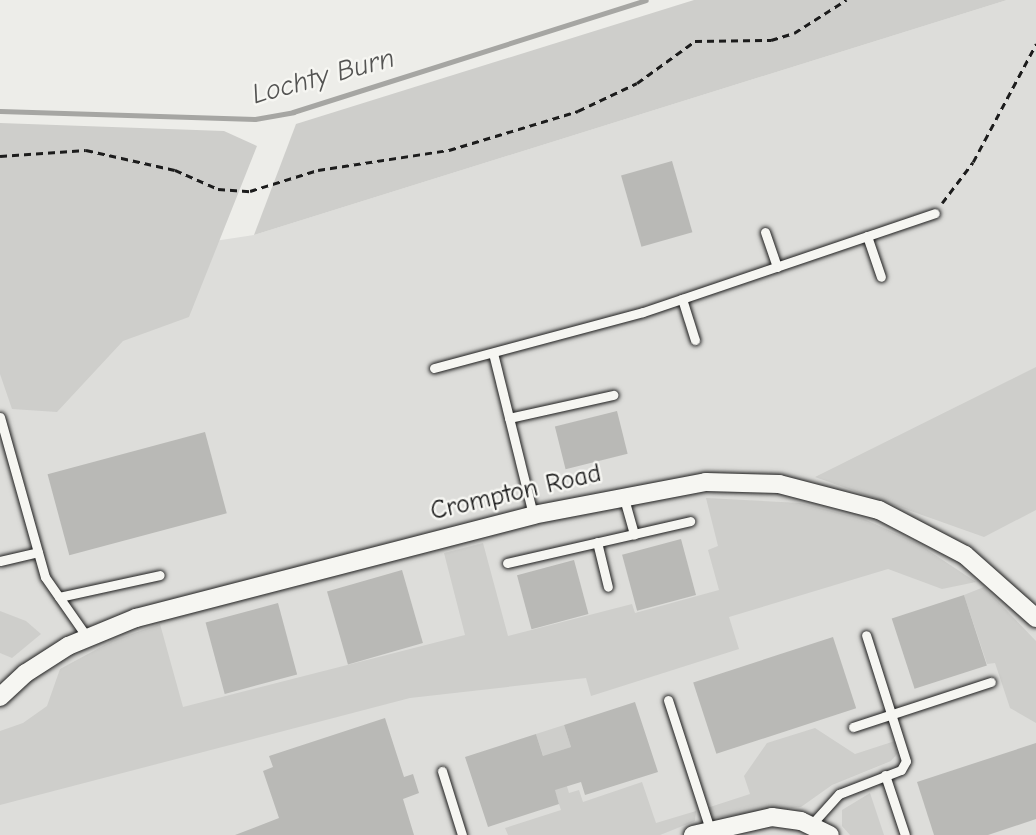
<!DOCTYPE html>
<html>
<head>
<meta charset="utf-8">
<style>
	body { margin:0 }
	#map { position:relative; width:1036px; height:835px; overflow:hidden; background:#edede9; font-family:"Comic Neue",sans-serif }
	div>[style] { position:absolute }
	[style*='--x'] { left:calc(var(--x)*1px); top:calc(var(--y)*1px); width:calc(var(--w)*1px); rotate:calc(var(--a)*1deg) }
	.built>* { inset:0; background:#ddddda }
	.green>* { inset:0; background:#cececb }
	.stream>* { height:5px; margin:-2.5px; padding:0 2.5px; transform-origin:2.5px; border-radius:2.5px; background:#a6a6a3 }
	.building>* { inset:0; background:#b9b9b6; transform-origin:0 0 }
	.path>* { height:2.5px; margin-top:-1.25px; transform-origin:0; background:repeating-linear-gradient(90deg,#1c1c1c 0 7px,transparent 0 12px) }
	.roads { filter:drop-shadow(0 0 2px #1c1c1c) drop-shadow(0 0 2px #1c1c1c) }
	.lane>* { height:9px; margin:-4.5px; padding:0 4.5px; transform-origin:4.5px; border-radius:4.5px; background:#f6f6f2 }
	.street>* { height:18px; margin:-9px; padding:0 9px; transform-origin:9px; border-radius:9px; background:#f6f6f2 }
	span { translate:-50% -50%; white-space:nowrap; text-align:center; line-height:1.15; -webkit-text-stroke:5px #f6f6f2; paint-order:stroke }
	.street-label { font-size:26px; color:#1c1c1c }
	.water-label { font-size:28px; color:#535352; font-style:italic }
</style>
</head>
<body>
<div id="map">
	<div class="built">
		<i style="clip-path:polygon(1007px 0,1036px 0,1036px 835px,0 835px,0 247px,44px 267px,254px 235px)"></i>
	</div>
	<div class="green">
		<i style="clip-path:polygon(694px 0,1007px 0,254px 235px,296px 124px)"></i>
		<i style="clip-path:polygon(0 123px,224px 131px,257px 146px,189px 317px,123px 341px,57px 412px,12px 409px,0 374px)"></i>
		<i style="clip-path:polygon(1036px 367px,1036px 510px,984px 537px,815px 477px)"></i>
		<i style="clip-path:polygon(706px 498px,800px 503px,864px 519px,917px 543px,976px 582px,942px 589px,888px 569px,729px 617px,739px 649px,591px 696px,586px 678px,410px 698px,0 805px,0 731px,23px 723px,47px 706px,60px 669px,112px 641px,160px 624px,183px 707px,465px 635px,444px 553px,483px 543px,508px 636px,632px 604px,635px 613px,719px 590px,708px 550px,718px 546px)"></i>
		<i style="clip-path:polygon(984px 587px,1036px 641px,1036px 723px,1010px 708px,995px 663px,987px 664px,964px 595px)"></i>
		<i style="clip-path:polygon(0 611px,26px 621px,41px 634px,12px 658px,0 653px)"></i>
		<i style="clip-path:polygon(564px 725px,571px 747px,556px 752px,569px 793px,579px 790px,583px 802px,642px 782px,656px 823px,696px 811px,695px 821px,660px 835px,508px 835px,505px 828px,561px 810px,536px 734px)"></i>
		<i style="clip-path:polygon(815px 728px,855px 754px,895px 741px,897px 754px,891px 761px,832px 785px,801px 807px,711px 818px,707px 808px,750px 794px,744px 776px,767px 743px)"></i>
		<i style="clip-path:polygon(870px 793px,884px 835px,850px 835px,842px 826px,842px 810px)"></i>
	</div>
	<div class="stream">
		<i style="--x:0;--y:111;--w:255;--a:1.8"></i>
		<i style="--x:255;--y:119;--w:39;--a:-10"></i>
		<i style="--x:293;--y:112;--w:370;--a:-17.6"></i>
	</div>
	<div class="building">
		<i style="left:672px;top:161px;width:74px;height:53px;rotate:74deg"></i>
		<i style="left:617px;top:411px;width:44px;height:64px;rotate:76deg"></i>
		<i style="left:205px;top:432px;width:84px;height:163px;rotate:75deg"></i>
		<i style="left:681px;top:539px;width:58px;height:61px;rotate:75deg"></i>
		<i style="left:574px;top:560px;width:56px;height:59px;rotate:75deg"></i>
		<i style="left:402px;top:570px;width:76px;height:78px;rotate:74deg"></i>
		<i style="left:964px;top:595px;width:74px;height:76px;rotate:72deg"></i>
		<i style="left:278px;top:603px;width:74px;height:75px;rotate:75deg"></i>
		<i style="left:833px;top:637px;width:75px;height:147px;rotate:72deg"></i>
		<i style="clip-path:polygon(635px 702px,658px 772px,585px 795px,581px 782px,555px 790px,559px 804px,488px 827px,465px 757px,536px 734px,543px 756px,571px 747px,564px 725px)"></i>
		<i style="clip-path:polygon(385px 718px,404px 777px,413px 774px,419px 793px,403px 799px,414px 835px,235px 835px,279px 818px,263px 771px,273px 767px,269px 756px)"></i>
		<i style="clip-path:polygon(1036px 743px,1036px 819px,988px 835px,934px 835px,917px 782px)"></i>
	</div>
	<div class="path">
		<i style="--x:0;--y:156;--w:86;--a:-4"></i>
		<i style="--x:86;--y:150;--w:91;--a:12.7"></i>
		<i style="--x:175;--y:170;--w:47;--a:23.8"></i>
		<i style="--x:218;--y:189;--w:32;--a:4"></i>
		<i style="--x:250;--y:191;--w:71;--a:-17.2"></i>
		<i style="--x:318;--y:170;--w:133;--a:-8.7"></i>
		<i style="--x:449;--y:150;--w:135;--a:-16.8"></i>
		<i style="--x:578;--y:111;--w:65;--a:-25.4"></i>
		<i style="--x:637;--y:83;--w:72;--a:-35.9"></i>
		<i style="--x:695;--y:41;--w:76;--a:-0.8"></i>
		<i style="--x:771;--y:40;--w:24;--a:-17"></i>
		<i style="--x:794;--y:33;--w:62;--a:-32.4"></i>
		<i style="--x:942;--y:203;--w:51;--a:-52.9"></i>
		<i style="--x:973;--y:162;--w:134;--a:-61.9"></i>
	</div>
	<div class="roads">
		<div class="lane">
			<i style="--x:765;--y:232;--w:37;--a:71"></i>
			<i style="--x:867;--y:236;--w:43;--a:71.1"></i>
			<i style="--x:682;--y:299;--w:43;--a:72.4"></i>
			<i style="--x:493;--y:353;--w:167;--a:76.1"></i>
			<i style="--x:434;--y:368;--w:216;--a:-15"></i>
			<i style="--x:643;--y:312;--w:308;--a:-18.7"></i>
			<i style="--x:0;--y:417;--w:166;--a:74.3"></i>
			<i style="--x:45;--y:577;--w:73;--a:55"></i>
			<i style="--x:509;--y:418;--w:107;--a:-12.5"></i>
			<i style="--x:623;--y:495;--w:41;--a:74.2"></i>
			<i style="--x:597;--y:542;--w:46;--a:76.3"></i>
			<i style="--x:0;--y:561;--w:39;--a:-13"></i>
			<i style="--x:507;--y:563;--w:188;--a:-12.9"></i>
			<i style="--x:59;--y:597;--w:103;--a:-12.3"></i>
			<i style="--x:668;--y:700;--w:136;--a:72"></i>
			<i style="--x:853;--y:727;--w:145;--a:-18.1"></i>
			<i style="--x:442;--y:771;--w:67;--a:72.6"></i>
			<i style="--x:885;--y:775;--w:63;--a:71.6"></i>
			<i style="--x:811;--y:825;--w:42;--a:-47.9"></i>
			<i style="--x:839;--y:794;--w:66;--a:-21.2"></i>
			<i style="--x:901;--y:770;--w:10;--a:-61"></i>
			<i style="--x:906;--y:761;--w:132;--a:-107.6"></i>
		</div>
		<div class="street">
			<i style="--x:0;--y:697;--w:35;--a:-43"></i>
			<i style="--x:26;--y:673;--w:50;--a:-32.7"></i>
			<i style="--x:68;--y:646;--w:74;--a:-22.4"></i>
			<i style="--x:136;--y:618;--w:410;--a:-14.5"></i>
			<i style="--x:533;--y:515;--w:176;--a:-10.8"></i>
			<i style="--x:706;--y:482;--w:73;--a:1.6"></i>
			<i style="--x:779;--y:484;--w:103;--a:14.6"></i>
			<i style="--x:879;--y:510;--w:97;--a:27.6"></i>
			<i style="--x:965;--y:555;--w:95;--a:41.6"></i>
			<i style="--x:693;--y:835;--w:81;--a:-12.8"></i>
			<i style="--x:772;--y:817;--w:29;--a:8"></i>
			<i style="--x:801;--y:821;--w:32;--a:26"></i>
		</div>
	</div>
	<div class="street-label">
		<span style="left:516px;top:493px;rotate:-13deg">Crompton Road</span>
	</div>
	<div class="water-label">
		<span style="left:323px;top:76px;rotate:-15deg">Lochty Burn</span>
	</div>
</div>
</body>
</html>
